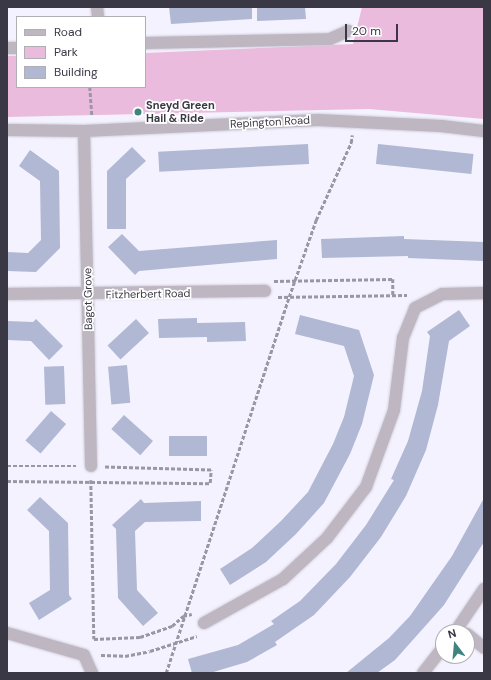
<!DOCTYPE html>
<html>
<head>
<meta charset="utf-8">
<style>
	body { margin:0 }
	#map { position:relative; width:491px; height:680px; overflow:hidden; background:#f4f2fe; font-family:"DM Sans",sans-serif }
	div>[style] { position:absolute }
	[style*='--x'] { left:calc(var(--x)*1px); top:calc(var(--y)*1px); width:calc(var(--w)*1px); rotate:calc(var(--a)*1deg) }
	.green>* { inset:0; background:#ebbbdd }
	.building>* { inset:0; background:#b0b8d4; transform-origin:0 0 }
	.path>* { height:2.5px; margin-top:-1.25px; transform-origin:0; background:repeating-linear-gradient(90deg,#9997a3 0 4px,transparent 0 6px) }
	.roads { filter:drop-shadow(0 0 1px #cfcdd9) drop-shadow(0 0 1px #cfcdd9) }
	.street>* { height:12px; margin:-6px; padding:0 6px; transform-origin:6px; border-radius:6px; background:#beb6c1 }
	.dots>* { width:11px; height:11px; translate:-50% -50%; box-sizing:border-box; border:2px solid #fff; border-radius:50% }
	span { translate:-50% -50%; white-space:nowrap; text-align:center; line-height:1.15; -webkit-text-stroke:3.5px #fff; paint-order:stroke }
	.poi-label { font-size:11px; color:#3a3844; font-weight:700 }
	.left { translate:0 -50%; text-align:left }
	.street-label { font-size:11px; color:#3a3844 }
	.frame { position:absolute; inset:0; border:8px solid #3a3844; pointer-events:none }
	.legend { position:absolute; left:16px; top:16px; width:130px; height:72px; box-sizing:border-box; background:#fff; border:1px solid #b0afb4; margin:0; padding:5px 7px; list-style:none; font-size:12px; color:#3a3844 }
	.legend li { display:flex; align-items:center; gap:8px; height:20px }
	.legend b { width:20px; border:1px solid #b0afb4 }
	.north { position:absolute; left:435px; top:624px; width:40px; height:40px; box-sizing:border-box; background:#fff; border:1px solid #b0afb4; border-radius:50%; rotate:344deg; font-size:11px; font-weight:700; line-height:16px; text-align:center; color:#3a3844 }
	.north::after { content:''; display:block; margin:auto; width:14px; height:18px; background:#3e857f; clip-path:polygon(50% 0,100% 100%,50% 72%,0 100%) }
	.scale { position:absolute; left:345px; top:24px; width:53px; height:18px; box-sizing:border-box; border:2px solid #3a3844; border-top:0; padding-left:5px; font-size:12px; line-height:14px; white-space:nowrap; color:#3a3844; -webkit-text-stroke:3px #fff; paint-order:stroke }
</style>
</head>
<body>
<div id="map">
	<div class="green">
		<i style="clip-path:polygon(362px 7px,484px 7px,484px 119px,369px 109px,7px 117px,7px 56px,17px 56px,17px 87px,145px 87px,145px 53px,353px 44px)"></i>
	</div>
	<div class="building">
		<i style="clip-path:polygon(169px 7px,252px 7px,252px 19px,171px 24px)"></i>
		<i style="clip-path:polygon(257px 7px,305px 7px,306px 19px,257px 21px)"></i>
		<i style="left:308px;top:144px;width:20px;height:150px;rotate:87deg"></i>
		<i style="left:378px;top:144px;width:96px;height:20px;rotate:6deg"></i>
		<i style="clip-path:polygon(132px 147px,146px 161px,126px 179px,126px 229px,107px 229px,107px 171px)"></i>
		<i style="clip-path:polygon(30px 150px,59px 171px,60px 248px,36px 272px,7px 271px,7px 252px,28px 253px,41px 240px,40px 181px,19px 166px)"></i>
		<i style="clip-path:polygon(122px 234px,139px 251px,277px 240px,277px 259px,139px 271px,135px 275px,108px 247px)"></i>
		<i style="clip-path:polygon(404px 236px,404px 239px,484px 242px,484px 261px,408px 258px,408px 256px,322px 258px,321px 239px)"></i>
		<i style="clip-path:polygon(459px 310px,470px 326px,449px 341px,438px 405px,426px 450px,406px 496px,381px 537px,350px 577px,314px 615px,275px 642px,277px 645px,247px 662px,210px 673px,192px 673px,188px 659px,238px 645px,274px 624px,271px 621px,300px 601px,336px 564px,366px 525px,394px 480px,391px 479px,408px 441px,422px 391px,430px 336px,427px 332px)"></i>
		<i style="clip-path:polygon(300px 315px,359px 330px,374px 375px,362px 424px,350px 454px,324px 503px,296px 534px,266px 562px,230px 585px,220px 569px,252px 548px,281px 521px,308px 492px,333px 444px,344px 417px,354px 376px,344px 346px,295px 334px)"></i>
		<i style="clip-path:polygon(197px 318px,197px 323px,245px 322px,246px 341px,207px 342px,207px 337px,159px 338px,158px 319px)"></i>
		<i style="clip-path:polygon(36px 319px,63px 346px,49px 360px,31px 341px,7px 340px,7px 321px,33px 322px)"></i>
		<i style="left:136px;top:319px;width:19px;height:39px;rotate:47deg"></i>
		<i style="left:127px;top:365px;width:38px;height:19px;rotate:85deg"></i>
		<i style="left:64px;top:366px;width:38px;height:20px;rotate:88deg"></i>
		<i style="left:51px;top:411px;width:20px;height:39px;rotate:41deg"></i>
		<i style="left:124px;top:415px;width:39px;height:19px;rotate:42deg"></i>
		<i style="left:207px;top:436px;width:20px;height:38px;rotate:90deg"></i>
		<i style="clip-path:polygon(40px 497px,68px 523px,69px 595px,72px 599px,39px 620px,29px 603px,50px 590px,49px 531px,27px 510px)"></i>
		<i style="clip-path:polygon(484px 498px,484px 542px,444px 605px,395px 660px,377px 673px,346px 673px,389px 638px,410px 616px,452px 556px)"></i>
		<i style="clip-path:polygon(141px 499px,144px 503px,201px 501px,201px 521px,145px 522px,135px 531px,137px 590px,158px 613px,143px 626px,118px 598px,116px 529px,112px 525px)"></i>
	</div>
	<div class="path">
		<i style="--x:90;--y:87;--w:29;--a:86"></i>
		<i style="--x:274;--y:281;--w:119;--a:-1"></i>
		<i style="--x:393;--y:279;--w:17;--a:90"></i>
		<i style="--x:278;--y:297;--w:129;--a:-0.9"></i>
		<i style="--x:7;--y:466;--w:69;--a:0"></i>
		<i style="--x:91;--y:480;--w:159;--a:88.9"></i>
		<i style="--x:94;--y:639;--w:46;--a:-2.5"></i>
		<i style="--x:140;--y:637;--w:34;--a:-19"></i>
		<i style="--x:172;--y:626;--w:15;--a:-42"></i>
		<i style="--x:183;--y:616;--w:9;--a:-13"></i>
		<i style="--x:7;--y:481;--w:203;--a:0.6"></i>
		<i style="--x:210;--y:483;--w:13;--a:-86"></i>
		<i style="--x:211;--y:470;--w:106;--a:-178.4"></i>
		<i style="--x:101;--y:655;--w:24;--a:2"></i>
		<i style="--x:125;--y:656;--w:25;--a:-11"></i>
		<i style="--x:150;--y:651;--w:49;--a:-17.7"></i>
		<i style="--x:166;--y:673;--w:396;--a:-71.9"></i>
		<i style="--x:289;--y:297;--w:82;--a:-70.7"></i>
		<i style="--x:316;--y:220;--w:85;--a:-65.6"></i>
		<i style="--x:351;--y:143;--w:8;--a:-83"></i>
	</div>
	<div class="roads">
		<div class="street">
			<i style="--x:97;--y:7;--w:10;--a:84"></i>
			<i style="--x:145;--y:43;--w:185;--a:-1.2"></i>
			<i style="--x:330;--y:39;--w:20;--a:-24"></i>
			<i style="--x:7;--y:48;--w:10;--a:0"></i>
			<i style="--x:7;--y:130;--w:77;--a:0.7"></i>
			<i style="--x:84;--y:131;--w:234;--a:-2.7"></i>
			<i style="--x:318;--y:120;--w:123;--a:2.8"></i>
			<i style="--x:441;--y:126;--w:43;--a:6.6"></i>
			<i style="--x:84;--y:131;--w:335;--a:88.8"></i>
			<i style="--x:7;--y:294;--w:258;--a:-0.7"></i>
			<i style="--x:204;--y:623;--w:90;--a:-29.1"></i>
			<i style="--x:283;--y:579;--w:60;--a:-43"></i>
			<i style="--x:327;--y:538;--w:64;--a:-52.6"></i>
			<i style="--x:366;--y:487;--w:82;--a:-70"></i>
			<i style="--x:394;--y:410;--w:73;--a:-82.9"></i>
			<i style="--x:403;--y:338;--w:32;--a:-68"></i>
			<i style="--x:415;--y:308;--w:30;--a:-27"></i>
			<i style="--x:442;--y:294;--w:42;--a:-1.4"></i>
			<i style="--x:455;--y:632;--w:52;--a:-56"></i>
			<i style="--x:7;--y:633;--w:80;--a:15.9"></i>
			<i style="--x:84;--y:655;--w:20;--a:66"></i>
			<i style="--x:467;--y:634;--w:22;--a:39"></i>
			<i style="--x:423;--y:673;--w:33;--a:-52"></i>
		</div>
	</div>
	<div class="dots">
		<i style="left:138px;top:112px;background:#3e857f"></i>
	</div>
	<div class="poi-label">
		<span class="left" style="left:146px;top:112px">Sneyd Green<br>Hail &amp; Ride</span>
	</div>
	<div class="street-label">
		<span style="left:270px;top:122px;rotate:-3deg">Repington Road</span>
		<span style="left:148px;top:294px;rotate:-1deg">Fitzherbert Road</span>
		<span style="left:88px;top:299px;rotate:-91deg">Bagot Grove</span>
	</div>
	<div class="frame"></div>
	<ul class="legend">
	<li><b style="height:5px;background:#beb6c1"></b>Road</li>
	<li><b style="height:11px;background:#ebbbdd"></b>Park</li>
	<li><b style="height:11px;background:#b0b8d4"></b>Building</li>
	</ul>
	<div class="north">N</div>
	<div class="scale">20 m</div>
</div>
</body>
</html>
